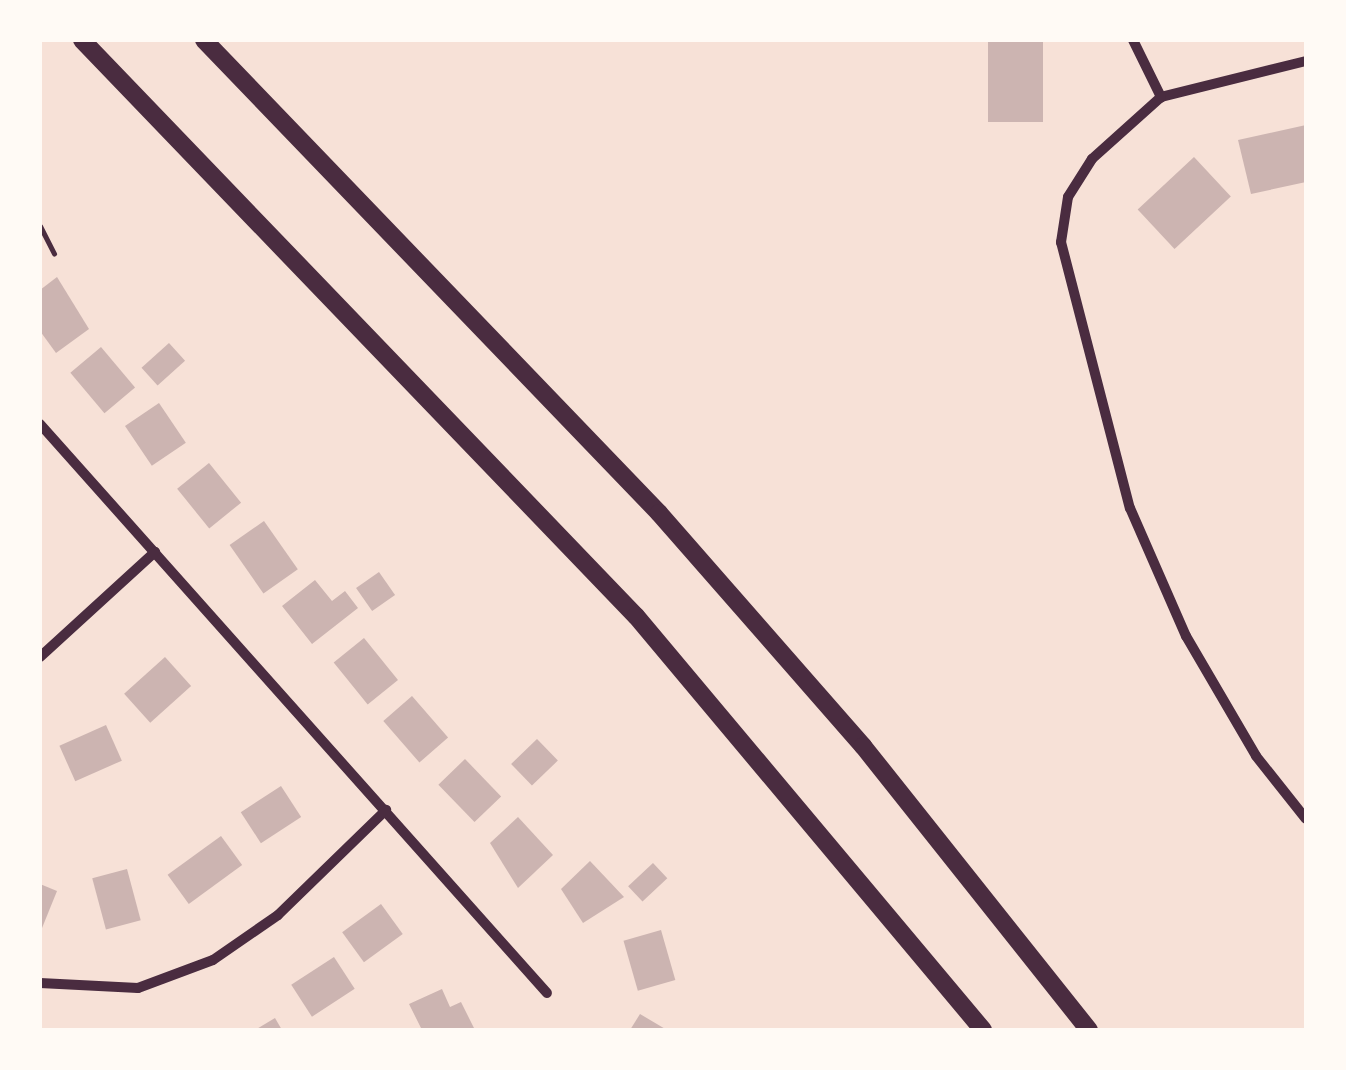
<!DOCTYPE html>
<html>
<head>
<meta charset="utf-8">
<style>
	body { margin:0 }
	#map { position:relative; width:1346px; height:1070px; overflow:hidden; background:#f7e1d7; font-family:"DM Sans",sans-serif }
	div>[style] { position:absolute }
	[style*='--x'] { left:calc(var(--x)*1px); top:calc(var(--y)*1px); width:calc(var(--w)*1px); rotate:calc(var(--a)*1deg) }
	.building>* { inset:0; background:#ccb4b1; transform-origin:0 0 }
	.path>* { height:5px; margin:-2.5px; padding:0 2.5px; transform-origin:2.5px; border-radius:2.5px; background:#4a2c40 }
	.minor>* { height:10px; margin:-5px; padding:0 5px; transform-origin:5px; border-radius:5px; background:#4a2c40 }
	.trunk>* { height:18px; margin:-9px; padding:0 9px; transform-origin:9px; border-radius:9px; background:#4a2c40 }
	span { translate:-50% -50%; white-space:nowrap; text-align:center; line-height:1.15; -webkit-text-stroke:9px #fffaf5; paint-order:stroke }
	.frame { position:absolute; inset:0; border:42px solid #fffaf5; pointer-events:none }
</style>
</head>
<body>
<div id="map">
	<div class="building">
		<i style="left:988px;top:40px;width:55px;height:82px"></i>
		<i style="clip-path:polygon(1306px 125px,1306px 182px,1251px 194px,1238px 140px)"></i>
		<i style="left:1194px;top:157px;width:54px;height:77px;rotate:47deg"></i>
		<i style="clip-path:polygon(57px 277px,89px 329px,56px 353px,40px 331px,40px 290px)"></i>
		<i style="left:169px;top:343px;width:24px;height:37px;rotate:48deg"></i>
		<i style="left:101px;top:347px;width:53px;height:40px;rotate:50deg"></i>
		<i style="left:159px;top:403px;width:48px;height:41px;rotate:56deg"></i>
		<i style="left:209px;top:463px;width:51px;height:41px;rotate:51deg"></i>
		<i style="left:264px;top:521px;width:59px;height:42px;rotate:55deg"></i>
		<i style="left:379px;top:572px;width:28px;height:28px;rotate:55deg"></i>
		<i style="clip-path:polygon(315px 580px,332px 601px,345px 591px,358px 608px,312px 644px,282px 606px)"></i>
		<i style="left:364px;top:638px;width:54px;height:39px;rotate:51deg"></i>
		<i style="left:165px;top:657px;width:39px;height:55px;rotate:48deg"></i>
		<i style="left:412px;top:696px;width:55px;height:38px;rotate:49deg"></i>
		<i style="left:106px;top:725px;width:39px;height:51px;rotate:66deg"></i>
		<i style="left:537px;top:739px;width:30px;height:36px;rotate:46deg"></i>
		<i style="left:465px;top:759px;width:52px;height:37px;rotate:46deg"></i>
		<i style="left:281px;top:786px;width:37px;height:48px;rotate:57deg"></i>
		<i style="clip-path:polygon(518px 817px,553px 855px,518px 888px,490px 843px)"></i>
		<i style="left:221px;top:836px;width:36px;height:66px;rotate:54deg"></i>
		<i style="clip-path:polygon(590px 861px,624px 897px,583px 923px,561px 889px)"></i>
		<i style="left:653px;top:863px;width:21px;height:34px;rotate:47deg"></i>
		<i style="left:127px;top:869px;width:53px;height:36px;rotate:75deg"></i>
		<i style="clip-path:polygon(40px 884px,57px 891px,40px 933px)"></i>
		<i style="left:381px;top:904px;width:37px;height:48px;rotate:54deg"></i>
		<i style="left:661px;top:930px;width:52px;height:39px;rotate:74deg"></i>
		<i style="left:334px;top:957px;width:38px;height:51px;rotate:57deg"></i>
		<i style="clip-path:polygon(442px 989px,450px 1007px,461px 1002px,475px 1030px,422px 1030px,409px 1004px)"></i>
		<i style="clip-path:polygon(640px 1014px,667px 1030px,630px 1030px)"></i>
		<i style="clip-path:polygon(275px 1018px,282px 1030px,255px 1030px)"></i>
	</div>
	<div class="path">
		<i style="--x:40;--y:226;--w:31;--a:63"></i>
	</div>
	<div class="minor">
		<i style="--x:1133;--y:40;--w:64;--a:63.8"></i>
		<i style="--x:1306;--y:61;--w:149;--a:166.1"></i>
		<i style="--x:1161;--y:97;--w:93;--a:138.1"></i>
		<i style="--x:1092;--y:159;--w:45;--a:122.3"></i>
		<i style="--x:1068;--y:197;--w:46;--a:98.8"></i>
		<i style="--x:1061;--y:242;--w:275;--a:75.5"></i>
		<i style="--x:1130;--y:508;--w:140;--a:66.4"></i>
		<i style="--x:1186;--y:636;--w:139;--a:59.7"></i>
		<i style="--x:1256;--y:756;--w:80;--a:51.6"></i>
		<i style="--x:40;--y:424;--w:762;--a:48.3"></i>
		<i style="--x:40;--y:657;--w:156;--a:-42.4"></i>
		<i style="--x:40;--y:983;--w:98;--a:2.9"></i>
		<i style="--x:138;--y:988;--w:80;--a:-20.5"></i>
		<i style="--x:213;--y:960;--w:79;--a:-34.7"></i>
		<i style="--x:278;--y:915;--w:151;--a:-44.2"></i>
	</div>
	<div class="trunk">
		<i style="--x:82;--y:40;--w:799;--a:46.12"></i>
		<i style="--x:636;--y:616;--w:540;--a:50.03"></i>
		<i style="--x:204;--y:40;--w:656;--a:46.11"></i>
		<i style="--x:659;--y:513;--w:310;--a:48.8"></i>
		<i style="--x:863;--y:746;--w:363;--a:51.5"></i>
	</div>
	<div class="frame"></div>
</div>
</body>
</html>
